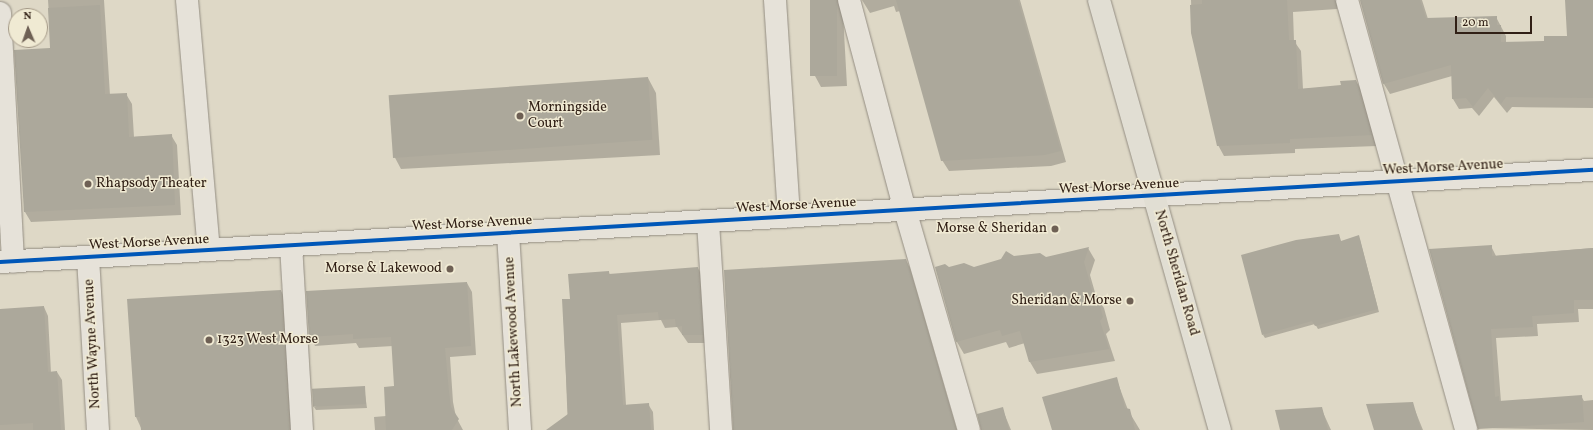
<!DOCTYPE html>
<html>
<head>
<meta charset="utf-8">
<style>
	body { margin:0 }
	#map { position:relative; width:1593px; height:430px; overflow:hidden; background:#ded8c6; font-family:Vollkorn,serif }
	div>[style] { position:absolute }
	[style*='--x'] { left:calc(var(--x)*1px); top:calc(var(--y)*1px); width:calc(var(--w)*1px); rotate:calc(var(--a)*1deg) }
	.shadow>* { inset:0; background:#0003 }
	.building>* { inset:0; background:#aca89b; transform-origin:0 0 }
	.roads { filter:drop-shadow(0 0 1px #938d82) drop-shadow(0 0 1px #938d82) }
	.minor>* { height:22px; margin:-11px; padding:0 11px; transform-origin:11px; border-radius:11px; background:#e6e2d9 }
	.major>* { height:22px; margin:-11px; padding:0 11px; transform-origin:11px; border-radius:11px; background:#e1ded3 }
	.cycleway>* { height:4px; margin:-2px; padding:0 2px; transform-origin:2px; border-radius:2px; background:#0057b8 }
	.dots>* { width:11px; height:11px; translate:-50% -50%; box-sizing:border-box; border:2px solid #f0ead3; border-radius:50% }
	span { translate:-50% -50%; white-space:nowrap; text-align:center; line-height:1.15; -webkit-text-stroke:3px #f0ead3; paint-order:stroke }
	.poi-label { font-size:14px; color:#312016 }
	.left { translate:0 -50%; text-align:left }
	.right { translate:-100% -50%; text-align:right }
	.street-label { font-size:14px; color:#312016 }
	.north { position:absolute; left:8px; top:8px; width:40px; height:40px; box-sizing:border-box; background:#f0ead3; border:1px solid #a49987; border-radius:50%; rotate:358deg; font-size:11px; font-weight:700; line-height:16px; text-align:center; color:#312016 }
	.north::after { content:''; display:block; margin:auto; width:14px; height:18px; background:#6e6054; clip-path:polygon(50% 0,100% 100%,50% 72%,0 100%) }
	.scale { position:absolute; left:1455px; top:16px; width:77px; height:18px; box-sizing:border-box; border:2px solid #312016; border-top:0; padding-left:5px; font-size:12px; line-height:14px; white-space:nowrap; color:#312016; -webkit-text-stroke:3px #f0ead3; paint-order:stroke }
</style>
</head>
<body>
<div id="map">
	<div class="shadow">
		<i style="clip-path:polygon(48px 0,104px 0,110px 95px,126px 94px,132px 104px,134px 137px,171px 135px,177px 145px,181px 215px,31px 222px,25px 212px,16px 51px,51px 49px)"></i>
		<i style="clip-path:polygon(811px 0,855px 0,843px 14px,847px 86px,821px 87px,815px 76px)"></i>
		<i style="clip-path:polygon(862px 0,1020px 0,1066px 162px,1051px 166px,949px 171px,942px 160px,900px 11px,896px 12px,894px 6px,870px 13px)"></i>
		<i style="clip-path:polygon(1191px 0,1337px 0,1337px 9px,1293px 12px,1294px 41px,1301px 51px,1303px 89px,1342px 86px,1356px 81px,1362px 91px,1377px 146px,1295px 149px,1295px 153px,1224px 156px,1218px 145px,1192px 32px)"></i>
		<i style="clip-path:polygon(1386px 0,1422px 0,1428px 19px,1496px 17px,1506px 36px,1506px 43px,1545px 42px,1568px 37px,1566px 0,1593px 0,1593px 108px,1512px 107px,1507px 113px,1494px 97px,1479px 116px,1472px 108px,1459px 109px,1453px 99px,1452px 76px,1390px 94px,1384px 84px)"></i>
		<i style="clip-path:polygon(648px 78px,656px 93px,660px 155px,401px 169px,393px 154px)"></i>
		<i style="clip-path:polygon(1338px 235px,1341px 242px,1360px 240px,1379px 312px,1318px 329px,1315px 324px,1265px 338px,1263px 335px)"></i>
		<i style="clip-path:polygon(1491px 246px,1496px 256px,1593px 248px,1593px 309px,1578px 309px,1579px 322px,1537px 324px,1538px 336px,1496px 338px,1501px 402px,1581px 396px,1584px 401px,1593px 400px,1593px 430px,1479px 428px)"></i>
		<i style="clip-path:polygon(1088px 248px,1095px 260px,1090px 275px,1096px 296px,1104px 308px,1110px 330px,1106px 334px,1115px 361px,1037px 374px,1030px 362px,1025px 343px,1009px 348px,1006px 342px,964px 354px,957px 342px,936px 268px,974px 268px,1013px 258px,1046px 258px)"></i>
		<i style="clip-path:polygon(906px 260px,910px 268px,957px 430px,734px 430px)"></i>
		<i style="clip-path:polygon(698px 268px,702px 276px,707px 343px,688px 343px,677px 327px,665px 328px,661px 320px,621px 323px,626px 405px,648px 404px,653px 412px,654px 430px,568px 430px,563px 300px,571px 300px,609px 272px,610px 275px)"></i>
		<i style="clip-path:polygon(467px 283px,472px 292px,476px 355px,450px 357px,453px 402px,456px 417px,463px 430px,375px 430px,374px 417px,386px 416px,395px 387px,393px 346px,359px 348px,356px 343px,315px 346px,310px 336px)"></i>
		<i style="clip-path:polygon(281px 291px,288px 304px,296px 430px,142px 430px,136px 417px)"></i>
		<i style="clip-path:polygon(44px 307px,48px 316px,51px 373px,57px 372px,62px 380px,65px 430px,0 430px,0 310px)"></i>
		<i style="clip-path:polygon(1116px 378px,1128px 410px,1140px 430px,1053px 430px)"></i>
		<i style="clip-path:polygon(364px 387px,367px 408px,316px 410px,314px 407px)"></i>
		<i style="clip-path:polygon(1412px 403px,1423px 430px,1375px 430px)"></i>
		<i style="clip-path:polygon(1002px 408px,1011px 430px,983px 430px)"></i>
		<i style="clip-path:polygon(1321px 408px,1331px 430px,1281px 430px)"></i>
	</div>
	<div class="building">
		<i style="left:810px;top:0;width:27px;height:76px"></i>
		<i style="clip-path:polygon(896px 0,1018px 0,1061px 151px,1045px 155px,941px 161px)"></i>
		<i style="clip-path:polygon(1202px 0,1287px 0,1289px 40px,1296px 40px,1298px 89px,1341px 85px,1340px 81px,1356px 80px,1372px 135px,1290px 139px,1290px 143px,1217px 146px,1191px 33px,1190px 5px,1202px 4px)"></i>
		<i style="clip-path:polygon(1360px 0,1420px 0,1426px 18px,1497px 16px,1497px 25px,1501px 25px,1501px 42px,1544px 41px,1544px 36px,1567px 36px,1565px 0,1593px 0,1593px 98px,1506px 97px,1501px 104px,1488px 88px,1473px 107px,1466px 98px,1452px 99px,1451px 65px,1383px 84px)"></i>
		<i style="clip-path:polygon(100px 5px,105px 94px,127px 93px,129px 137px,172px 134px,175px 205px,24px 212px,14px 50px,50px 48px,48px 8px)"></i>
		<i style="left:648px;top:77px;width:63px;height:260px;rotate:86deg"></i>
		<i style="clip-path:polygon(1339px 234px,1341px 241px,1359px 235px,1378px 309px,1315px 326px,1312px 321px,1262px 335px,1241px 255px,1296px 240px)"></i>
		<i style="clip-path:polygon(1492px 245px,1492px 256px,1593px 248px,1593px 300px,1574px 300px,1574px 313px,1532px 316px,1533px 327px,1491px 329px,1495px 397px,1499px 396px,1499px 401px,1582px 395px,1584px 422px,1478px 429px,1429px 249px)"></i>
		<i style="clip-path:polygon(1089px 247px,1084px 262px,1093px 294px,1097px 295px,1103px 317px,1100px 321px,1109px 349px,1029px 362px,1020px 331px,1002px 336px,1000px 330px,956px 342px,935px 267px,945px 264px,949px 267px,964px 263px,974px 267px,1001px 259px,1006px 251px,1014px 256px,1040px 253px,1046px 257px)"></i>
		<i style="clip-path:polygon(906px 259px,956px 430px,733px 430px,724px 270px)"></i>
		<i style="clip-path:polygon(698px 267px,703px 335px,682px 335px,682px 326px,676px 327px,675px 319px,659px 320px,658px 312px,617px 315px,623px 405px,649px 403px,651px 430px,546px 430px,568px 414px,562px 299px,570px 299px,568px 274px,609px 271px,609px 274px)"></i>
		<i style="clip-path:polygon(467px 282px,471px 346px,445px 348px,449px 392px,451px 407px,459px 419px,452px 430px,386px 430px,384px 387px,394px 386px,391px 337px,353px 339px,353px 334px,309px 337px,306px 291px)"></i>
		<i style="clip-path:polygon(281px 290px,289px 430px,141px 430px,140px 417px,135px 417px,127px 299px)"></i>
		<i style="clip-path:polygon(44px 306px,48px 372px,57px 371px,61px 430px,33px 430px,33px 423px,0 425px,0 309px)"></i>
		<i style="clip-path:polygon(1117px 377px,1125px 408px,1130px 409px,1135px 430px,1052px 430px,1042px 397px)"></i>
		<i style="left:365px;top:386px;width:18px;height:53px;rotate:87deg"></i>
		<i style="clip-path:polygon(1413px 402px,1421px 430px,1374px 430px,1366px 404px)"></i>
		<i style="clip-path:polygon(1003px 407px,1009px 430px,981px 430px,977px 414px)"></i>
		<i style="clip-path:polygon(1322px 407px,1328px 430px,1280px 430px,1275px 410px)"></i>
	</div>
	<div class="roads">
		<div class="minor">
			<i style="--x:187;--y:0;--w:251;--a:85"></i>
			<i style="--x:775;--y:0;--w:217;--a:86.3"></i>
			<i style="--x:849;--y:0;--w:217;--a:75.1"></i>
			<i style="--x:905;--y:210;--w:229;--a:73.8"></i>
			<i style="--x:1347;--y:0;--w:446;--a:74.5"></i>
			<i style="--x:0;--y:13;--w:249;--a:87"></i>
			<i style="--x:708;--y:222;--w:208;--a:86.4"></i>
			<i style="--x:508;--y:233;--w:197;--a:86.5"></i>
			<i style="--x:291;--y:245;--w:185;--a:86.6"></i>
			<i style="--x:88;--y:257;--w:173;--a:86.7"></i>
			<i style="--x:0;--y:262;--w:1596;--a:-3.31"></i>
		</div>
		<div class="major">
			<i style="--x:1099;--y:0;--w:447;--a:74.3"></i>
		</div>
	</div>
	<div class="cycleway">
		<i style="--x:0;--y:262;--w:1596;--a:-3.31"></i>
	</div>
	<div class="dots">
		<i style="left:520px;top:116px;background:#6e6054"></i>
		<i style="left:88px;top:184px;background:#6e6054"></i>
		<i style="left:1055px;top:229px;background:#6e6054"></i>
		<i style="left:450px;top:269px;background:#6e6054"></i>
		<i style="left:1130px;top:301px;background:#6e6054"></i>
		<i style="left:209px;top:340px;background:#6e6054"></i>
	</div>
	<div class="poi-label">
		<span class="left" style="left:528px;top:116px">Morningside<br>Court</span>
		<span class="left" style="left:96px;top:184px">Rhapsody Theater</span>
		<span class="right" style="left:1047px;top:229px">Morse &amp; Sheridan</span>
		<span class="right" style="left:442px;top:269px">Morse &amp; Lakewood</span>
		<span class="right" style="left:1122px;top:301px">Sheridan &amp; Morse</span>
		<span class="left" style="left:217px;top:340px">1323 West Morse</span>
	</div>
	<div class="street-label">
		<span style="left:1443px;top:168px;rotate:-3deg">West Morse Avenue</span>
		<span style="left:1119px;top:187px;rotate:-3deg">West Morse Avenue</span>
		<span style="left:796px;top:206px;rotate:-3deg">West Morse Avenue</span>
		<span style="left:472px;top:224px;rotate:-3deg">West Morse Avenue</span>
		<span style="left:149px;top:243px;rotate:-3deg">West Morse Avenue</span>
		<span style="left:1176px;top:273px;rotate:74deg">North Sheridan Road</span>
		<span style="left:514px;top:332px;rotate:-93deg">North Lakewood Avenue</span>
		<span style="left:93px;top:344px;rotate:-93deg">North Wayne Avenue</span>
	</div>
	<div class="north">N</div>
	<div class="scale">20 m</div>
</div>
</body>
</html>
